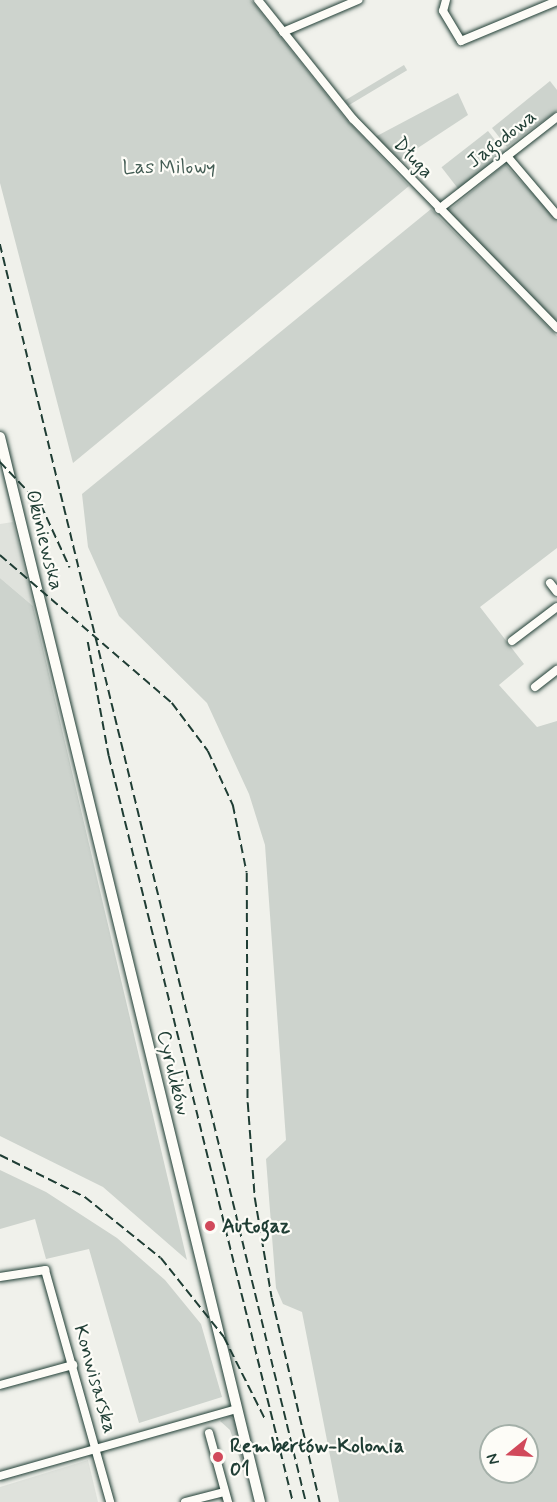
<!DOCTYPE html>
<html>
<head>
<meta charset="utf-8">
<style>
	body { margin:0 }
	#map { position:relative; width:557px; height:1502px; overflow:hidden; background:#f0f1eb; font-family:Mynerve,sans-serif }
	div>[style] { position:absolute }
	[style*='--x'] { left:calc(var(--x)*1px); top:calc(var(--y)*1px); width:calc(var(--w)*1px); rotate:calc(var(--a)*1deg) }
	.built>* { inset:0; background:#dfe2dc }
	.green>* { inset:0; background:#cdd3cd; transform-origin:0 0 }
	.roads { filter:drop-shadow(0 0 2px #1f3d34) drop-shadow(0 0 2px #1f3d34) }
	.minor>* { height:8px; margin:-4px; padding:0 4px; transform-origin:4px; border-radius:4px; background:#fdfcf7 }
	.major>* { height:10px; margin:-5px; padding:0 5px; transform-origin:5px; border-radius:5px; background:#fdfcf7 }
	.rail>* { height:1.5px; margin-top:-0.75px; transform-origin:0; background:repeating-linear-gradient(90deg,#1f3d34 0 9px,transparent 0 13.5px) }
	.dots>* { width:16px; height:16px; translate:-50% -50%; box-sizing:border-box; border:3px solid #fdfcf7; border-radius:50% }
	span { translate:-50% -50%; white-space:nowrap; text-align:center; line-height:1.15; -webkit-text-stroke:4.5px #fdfcf7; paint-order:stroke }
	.street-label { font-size:20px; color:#1f3d34 }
	.park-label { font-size:20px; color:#425b53 }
	.poi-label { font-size:20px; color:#1f3d34; font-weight:700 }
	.left { translate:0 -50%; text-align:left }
	.north { position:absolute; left:479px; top:1424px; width:60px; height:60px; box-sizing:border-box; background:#fdfcf7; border:2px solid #a4b0a9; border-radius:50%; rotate:252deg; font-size:16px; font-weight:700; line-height:24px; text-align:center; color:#1f3d34 }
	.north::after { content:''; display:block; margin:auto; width:21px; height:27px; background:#d1495b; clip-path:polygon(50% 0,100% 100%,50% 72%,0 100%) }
</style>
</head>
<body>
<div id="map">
	<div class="built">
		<i style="clip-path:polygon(13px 522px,33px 606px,0 578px,0 524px)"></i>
		<i style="clip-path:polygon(88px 1460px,98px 1502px,0 1502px,0 1487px)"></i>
	</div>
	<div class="green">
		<i style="clip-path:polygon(0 0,251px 0,345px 118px,409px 186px,73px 463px,0 183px)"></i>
		<i style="left:404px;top:65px;width:6px;height:69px;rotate:59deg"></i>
		<i style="clip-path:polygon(550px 81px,557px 90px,557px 111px,507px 147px,492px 128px)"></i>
		<i style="clip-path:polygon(458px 93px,468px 115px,398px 161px,375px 137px)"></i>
		<i style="left:488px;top:131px;width:28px;height:59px;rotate:52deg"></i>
		<i style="clip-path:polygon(505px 164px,557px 220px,557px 322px,448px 211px)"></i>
		<i style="clip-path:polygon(evenodd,431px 209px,557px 336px,557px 548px,480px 607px,524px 664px,499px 685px,537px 727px,557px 721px,557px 1502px,339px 1502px,302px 1312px,283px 1304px,276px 1288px,266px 1159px,286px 1140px,265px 845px,249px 794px,207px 703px,119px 616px,88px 547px,82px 494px,431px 209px,491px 1436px,527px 1436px,527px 1472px,491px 1472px,491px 1436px)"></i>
		<i style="clip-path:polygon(0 578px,33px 606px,187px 1260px,103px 1187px,0 1136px)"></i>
		<i style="clip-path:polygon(0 1170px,46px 1192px,117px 1238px,165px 1280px,201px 1324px,222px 1397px,139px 1423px,89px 1249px,46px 1259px,35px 1219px,0 1229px)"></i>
		<i style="clip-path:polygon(229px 1416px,236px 1421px,246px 1477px,230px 1430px,220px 1421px)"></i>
	</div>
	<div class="roads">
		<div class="minor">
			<i style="--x:258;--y:0;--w:152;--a:51.4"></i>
			<i style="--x:353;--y:119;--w:292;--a:45.7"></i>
			<i style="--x:446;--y:0;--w:11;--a:105"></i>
			<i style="--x:443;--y:11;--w:35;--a:59"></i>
			<i style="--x:461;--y:41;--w:104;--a:-22.6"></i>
			<i style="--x:283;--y:32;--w:82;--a:-23.1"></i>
			<i style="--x:507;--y:156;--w:77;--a:49.7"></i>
			<i style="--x:439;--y:209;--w:150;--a:-37.9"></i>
			<i style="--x:550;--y:583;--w:11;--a:52"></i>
			<i style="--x:512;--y:641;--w:56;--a:-37.1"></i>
			<i style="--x:535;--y:687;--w:28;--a:-38"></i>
			<i style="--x:0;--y:1277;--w:46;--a:-8.8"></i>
			<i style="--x:45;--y:1270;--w:241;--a:74.3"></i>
			<i style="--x:0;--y:1385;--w:76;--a:-15.3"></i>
			<i style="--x:209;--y:1433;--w:72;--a:74.6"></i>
			<i style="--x:0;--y:1476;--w:246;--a:-15.8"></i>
			<i style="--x:185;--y:1502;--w:40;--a:-14.4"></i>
		</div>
		<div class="major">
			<i style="--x:0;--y:437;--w:1096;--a:76.28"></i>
		</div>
	</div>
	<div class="rail">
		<i style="--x:0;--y:244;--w:1295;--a:76.33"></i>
		<i style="--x:0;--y:462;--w:59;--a:46.4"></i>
		<i style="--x:41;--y:505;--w:69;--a:65.3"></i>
		<i style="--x:0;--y:555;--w:227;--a:40.7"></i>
		<i style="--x:172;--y:703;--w:60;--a:53.1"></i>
		<i style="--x:208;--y:751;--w:60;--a:65.2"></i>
		<i style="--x:233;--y:805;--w:69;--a:78.4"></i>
		<i style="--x:247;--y:873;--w:230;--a:89.8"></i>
		<i style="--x:248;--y:1103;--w:95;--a:85.8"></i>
		<i style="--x:255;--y:1198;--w:101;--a:80.4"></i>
		<i style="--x:272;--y:1298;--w:210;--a:76.8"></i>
		<i style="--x:88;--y:642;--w:116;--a:79.6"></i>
		<i style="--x:109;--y:756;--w:768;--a:76.14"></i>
		<i style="--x:0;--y:1155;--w:95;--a:26.3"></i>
		<i style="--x:85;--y:1197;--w:97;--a:38.8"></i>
		<i style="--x:161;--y:1258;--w:101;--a:51.4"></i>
		<i style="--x:224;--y:1337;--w:92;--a:63.4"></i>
	</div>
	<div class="dots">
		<i style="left:210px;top:1226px;background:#d1495b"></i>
		<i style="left:218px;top:1457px;background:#d1495b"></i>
	</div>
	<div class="street-label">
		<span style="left:502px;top:139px;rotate:-38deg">Jagodowa</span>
		<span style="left:413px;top:158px;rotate:47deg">Długa</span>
		<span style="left:44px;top:540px;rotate:76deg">Okuniewska</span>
		<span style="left:173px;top:1073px;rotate:76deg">Cyrulików</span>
		<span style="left:95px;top:1379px;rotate:74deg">Konwisarska</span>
	</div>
	<div class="park-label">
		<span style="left:169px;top:167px">Las Milowy</span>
	</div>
	<div class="poi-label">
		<span class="left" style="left:222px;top:1226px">Autogaz</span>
		<span class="left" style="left:230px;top:1458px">Rembertów-Kolonia<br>01</span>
	</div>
	<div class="north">N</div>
</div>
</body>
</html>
